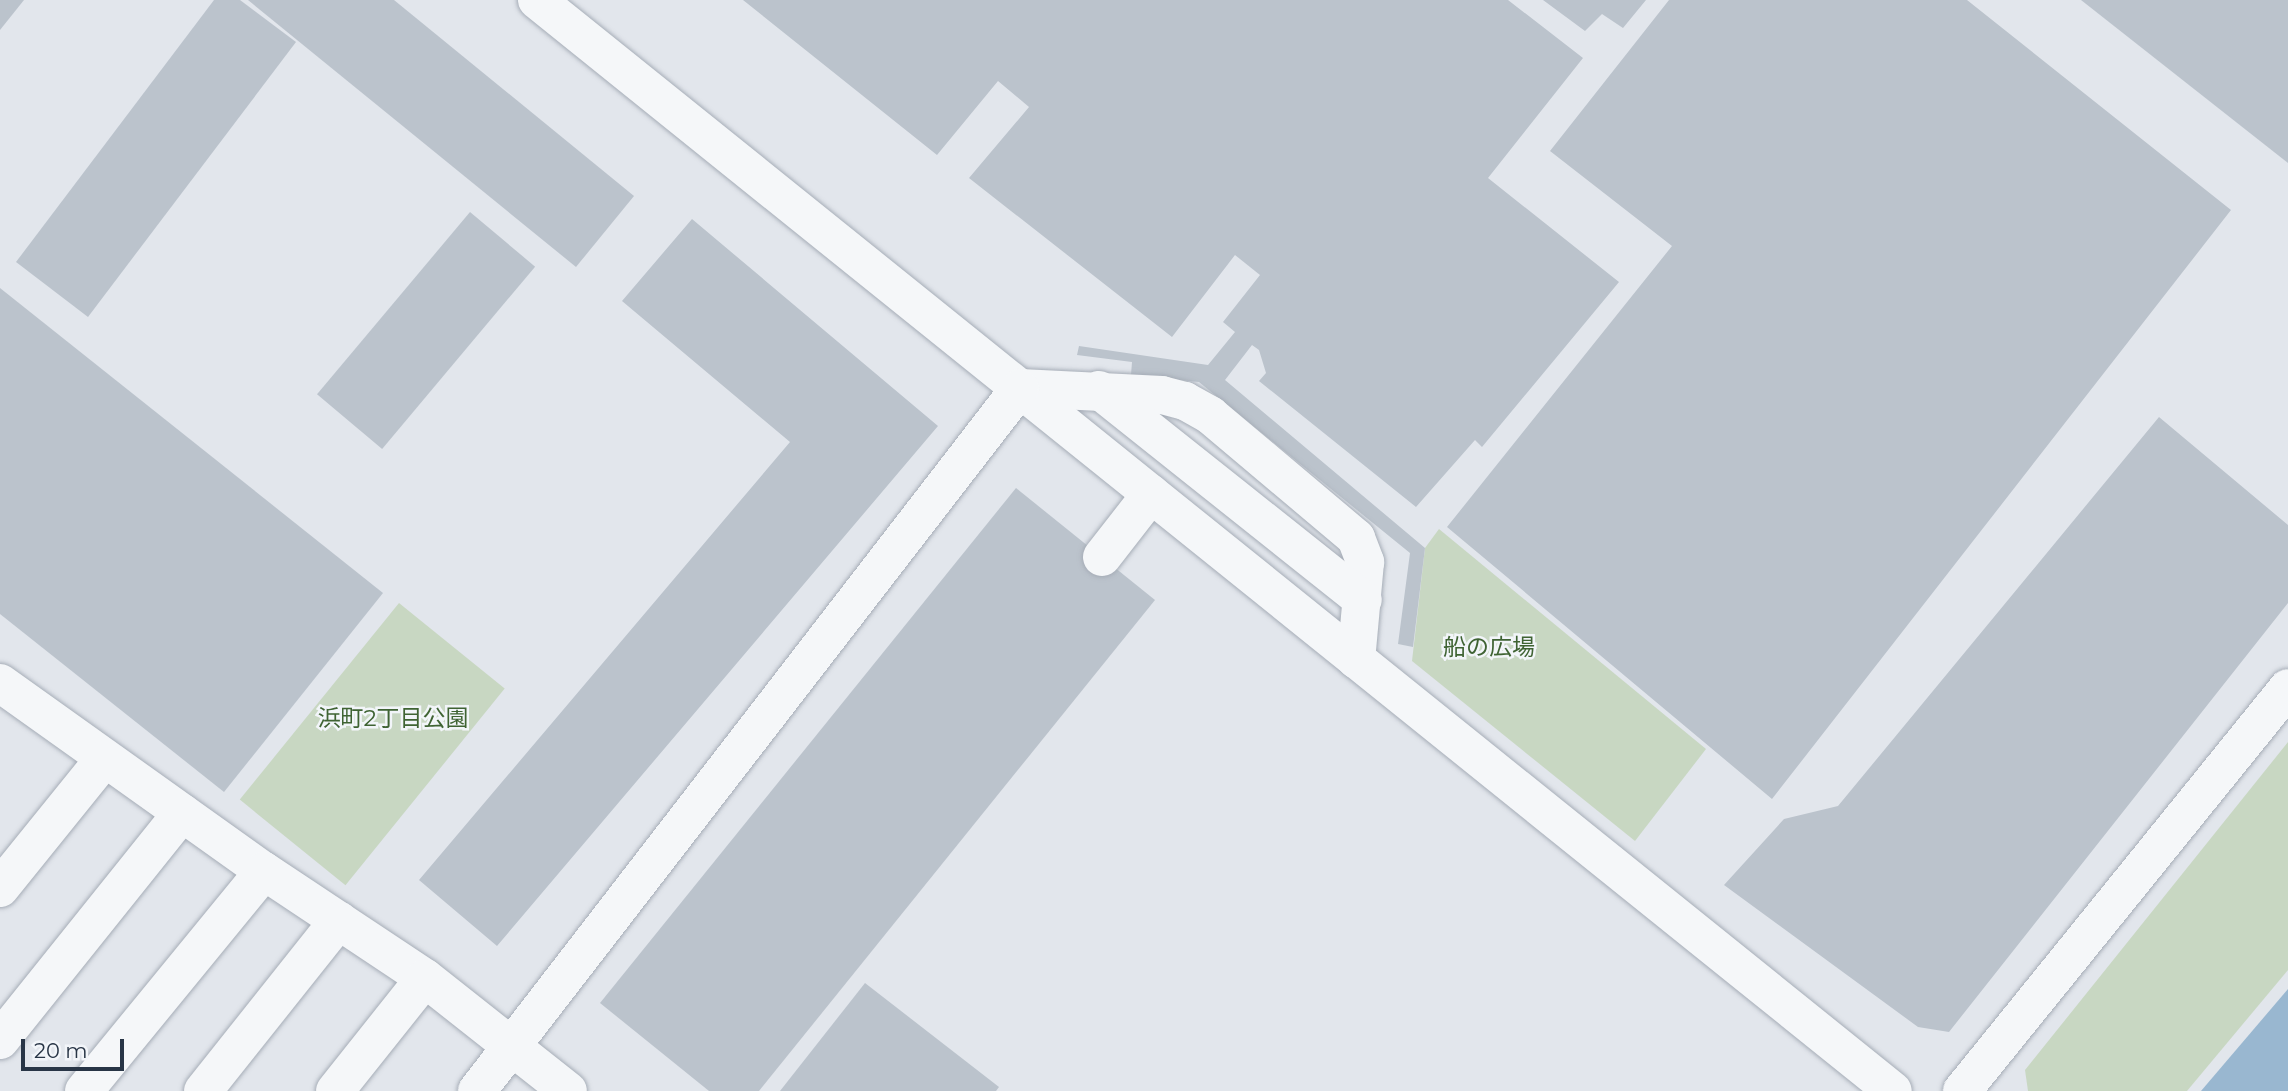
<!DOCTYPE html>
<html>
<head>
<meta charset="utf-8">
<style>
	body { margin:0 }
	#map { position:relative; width:2288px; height:1091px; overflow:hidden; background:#e2e6ec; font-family:Montserrat,"Noto Sans JP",sans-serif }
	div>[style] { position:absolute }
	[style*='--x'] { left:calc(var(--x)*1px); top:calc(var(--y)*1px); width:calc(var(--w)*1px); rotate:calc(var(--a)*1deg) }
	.green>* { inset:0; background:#c8d7c2; transform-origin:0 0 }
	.water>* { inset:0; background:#99b7d0 }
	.building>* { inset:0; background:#bbc3cc; transform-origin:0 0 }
	.roads { filter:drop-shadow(0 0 2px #a6adb7) drop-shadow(0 0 2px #a6adb7) }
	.minor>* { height:38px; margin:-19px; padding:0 19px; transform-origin:19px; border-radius:19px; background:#f5f7f9 }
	span { translate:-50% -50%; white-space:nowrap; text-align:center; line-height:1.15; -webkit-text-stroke:5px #f2f5f9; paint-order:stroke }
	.park-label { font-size:23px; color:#3f6333 }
	.scale { position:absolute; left:21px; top:1039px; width:103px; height:32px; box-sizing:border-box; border:4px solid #283546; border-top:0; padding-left:9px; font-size:21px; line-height:24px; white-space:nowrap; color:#283546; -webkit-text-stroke:5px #f2f5f9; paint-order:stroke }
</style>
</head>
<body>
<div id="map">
	<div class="green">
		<i style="clip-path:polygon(1439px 529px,1706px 749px,1635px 841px,1412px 661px,1425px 548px)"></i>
		<i style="left:399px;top:603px;width:136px;height:253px;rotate:39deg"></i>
		<i style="clip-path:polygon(2288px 742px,2288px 970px,2187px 1091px,2028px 1091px,2025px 1070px)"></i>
	</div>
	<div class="water">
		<i style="clip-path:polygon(2288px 989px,2288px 1091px,2201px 1091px)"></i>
	</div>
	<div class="building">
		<i style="clip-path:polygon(0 0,24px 0,0 30px)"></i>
		<i style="clip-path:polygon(214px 0,240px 0,296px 42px,88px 317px,16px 262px)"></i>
		<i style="clip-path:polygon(248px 0,394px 0,634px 196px,576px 267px)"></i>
		<i style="clip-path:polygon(743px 0,1508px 0,1583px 58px,1488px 178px,1619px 282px,1482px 447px,1475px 440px,1416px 507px,1259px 381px,1266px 373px,1259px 350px,1252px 345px,1225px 380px,1425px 548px,1413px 647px,1398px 644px,1410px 553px,1199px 382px,1131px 375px,1132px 362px,1077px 355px,1079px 346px,1208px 365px,1235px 332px,1223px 322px,1260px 275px,1235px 255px,1172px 337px,969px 178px,1029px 107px,998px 81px,937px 155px)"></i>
		<i style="clip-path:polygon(1543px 0,1646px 0,1623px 28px,1602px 14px,1585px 31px)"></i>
		<i style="clip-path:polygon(1669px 0,1967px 0,2231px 210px,1772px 799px,1447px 527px,1672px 246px,1550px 151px)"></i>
		<i style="clip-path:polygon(2081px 0,2288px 0,2288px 163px)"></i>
		<i style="left:470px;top:212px;width:85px;height:238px;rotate:40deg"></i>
		<i style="clip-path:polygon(692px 219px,938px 426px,497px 946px,419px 880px,790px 442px,622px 301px)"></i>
		<i style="clip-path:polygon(0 288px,383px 593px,224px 792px,0 614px)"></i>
		<i style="clip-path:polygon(2159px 417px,2288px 525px,2288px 603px,1949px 1032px,1918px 1027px,1724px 885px,1784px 819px,1838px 806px)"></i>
		<i style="clip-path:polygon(1016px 488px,1155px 600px,759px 1091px,709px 1091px,600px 1003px)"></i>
		<i style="clip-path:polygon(865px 983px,999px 1087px,996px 1091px,780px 1091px)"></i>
	</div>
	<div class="roads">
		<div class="minor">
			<i style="--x:537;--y:0;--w:1740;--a:38.82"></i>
			<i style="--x:1020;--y:388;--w:142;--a:2.8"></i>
			<i style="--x:1162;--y:395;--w:24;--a:15"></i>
			<i style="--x:1185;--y:401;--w:29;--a:29"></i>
			<i style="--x:1210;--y:415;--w:191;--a:40.1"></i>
			<i style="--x:1356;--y:538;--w:26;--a:69"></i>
			<i style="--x:1365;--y:562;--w:98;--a:95.2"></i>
			<i style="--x:1099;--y:390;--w:337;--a:38.5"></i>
			<i style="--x:1102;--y:557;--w:80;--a:-52.1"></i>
			<i style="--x:0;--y:683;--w:324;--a:35.5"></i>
			<i style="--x:264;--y:871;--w:193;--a:33.6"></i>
			<i style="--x:425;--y:978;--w:182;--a:38.3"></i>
			<i style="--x:0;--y:888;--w:166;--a:-51.1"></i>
			<i style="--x:0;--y:1040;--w:291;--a:-51.3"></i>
			<i style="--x:84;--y:1091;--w:284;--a:-50.7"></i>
			<i style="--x:203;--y:1091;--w:218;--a:-51.5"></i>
			<i style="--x:335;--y:1091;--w:144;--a:-51.5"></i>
			<i style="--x:477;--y:1091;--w:888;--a:-52.32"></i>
			<i style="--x:1962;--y:1091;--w:518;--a:-51.03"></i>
		</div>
	</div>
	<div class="park-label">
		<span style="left:1489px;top:647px">船の広場</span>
		<span style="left:393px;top:718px">浜町2丁目公園</span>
	</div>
	<div class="scale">20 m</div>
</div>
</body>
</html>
